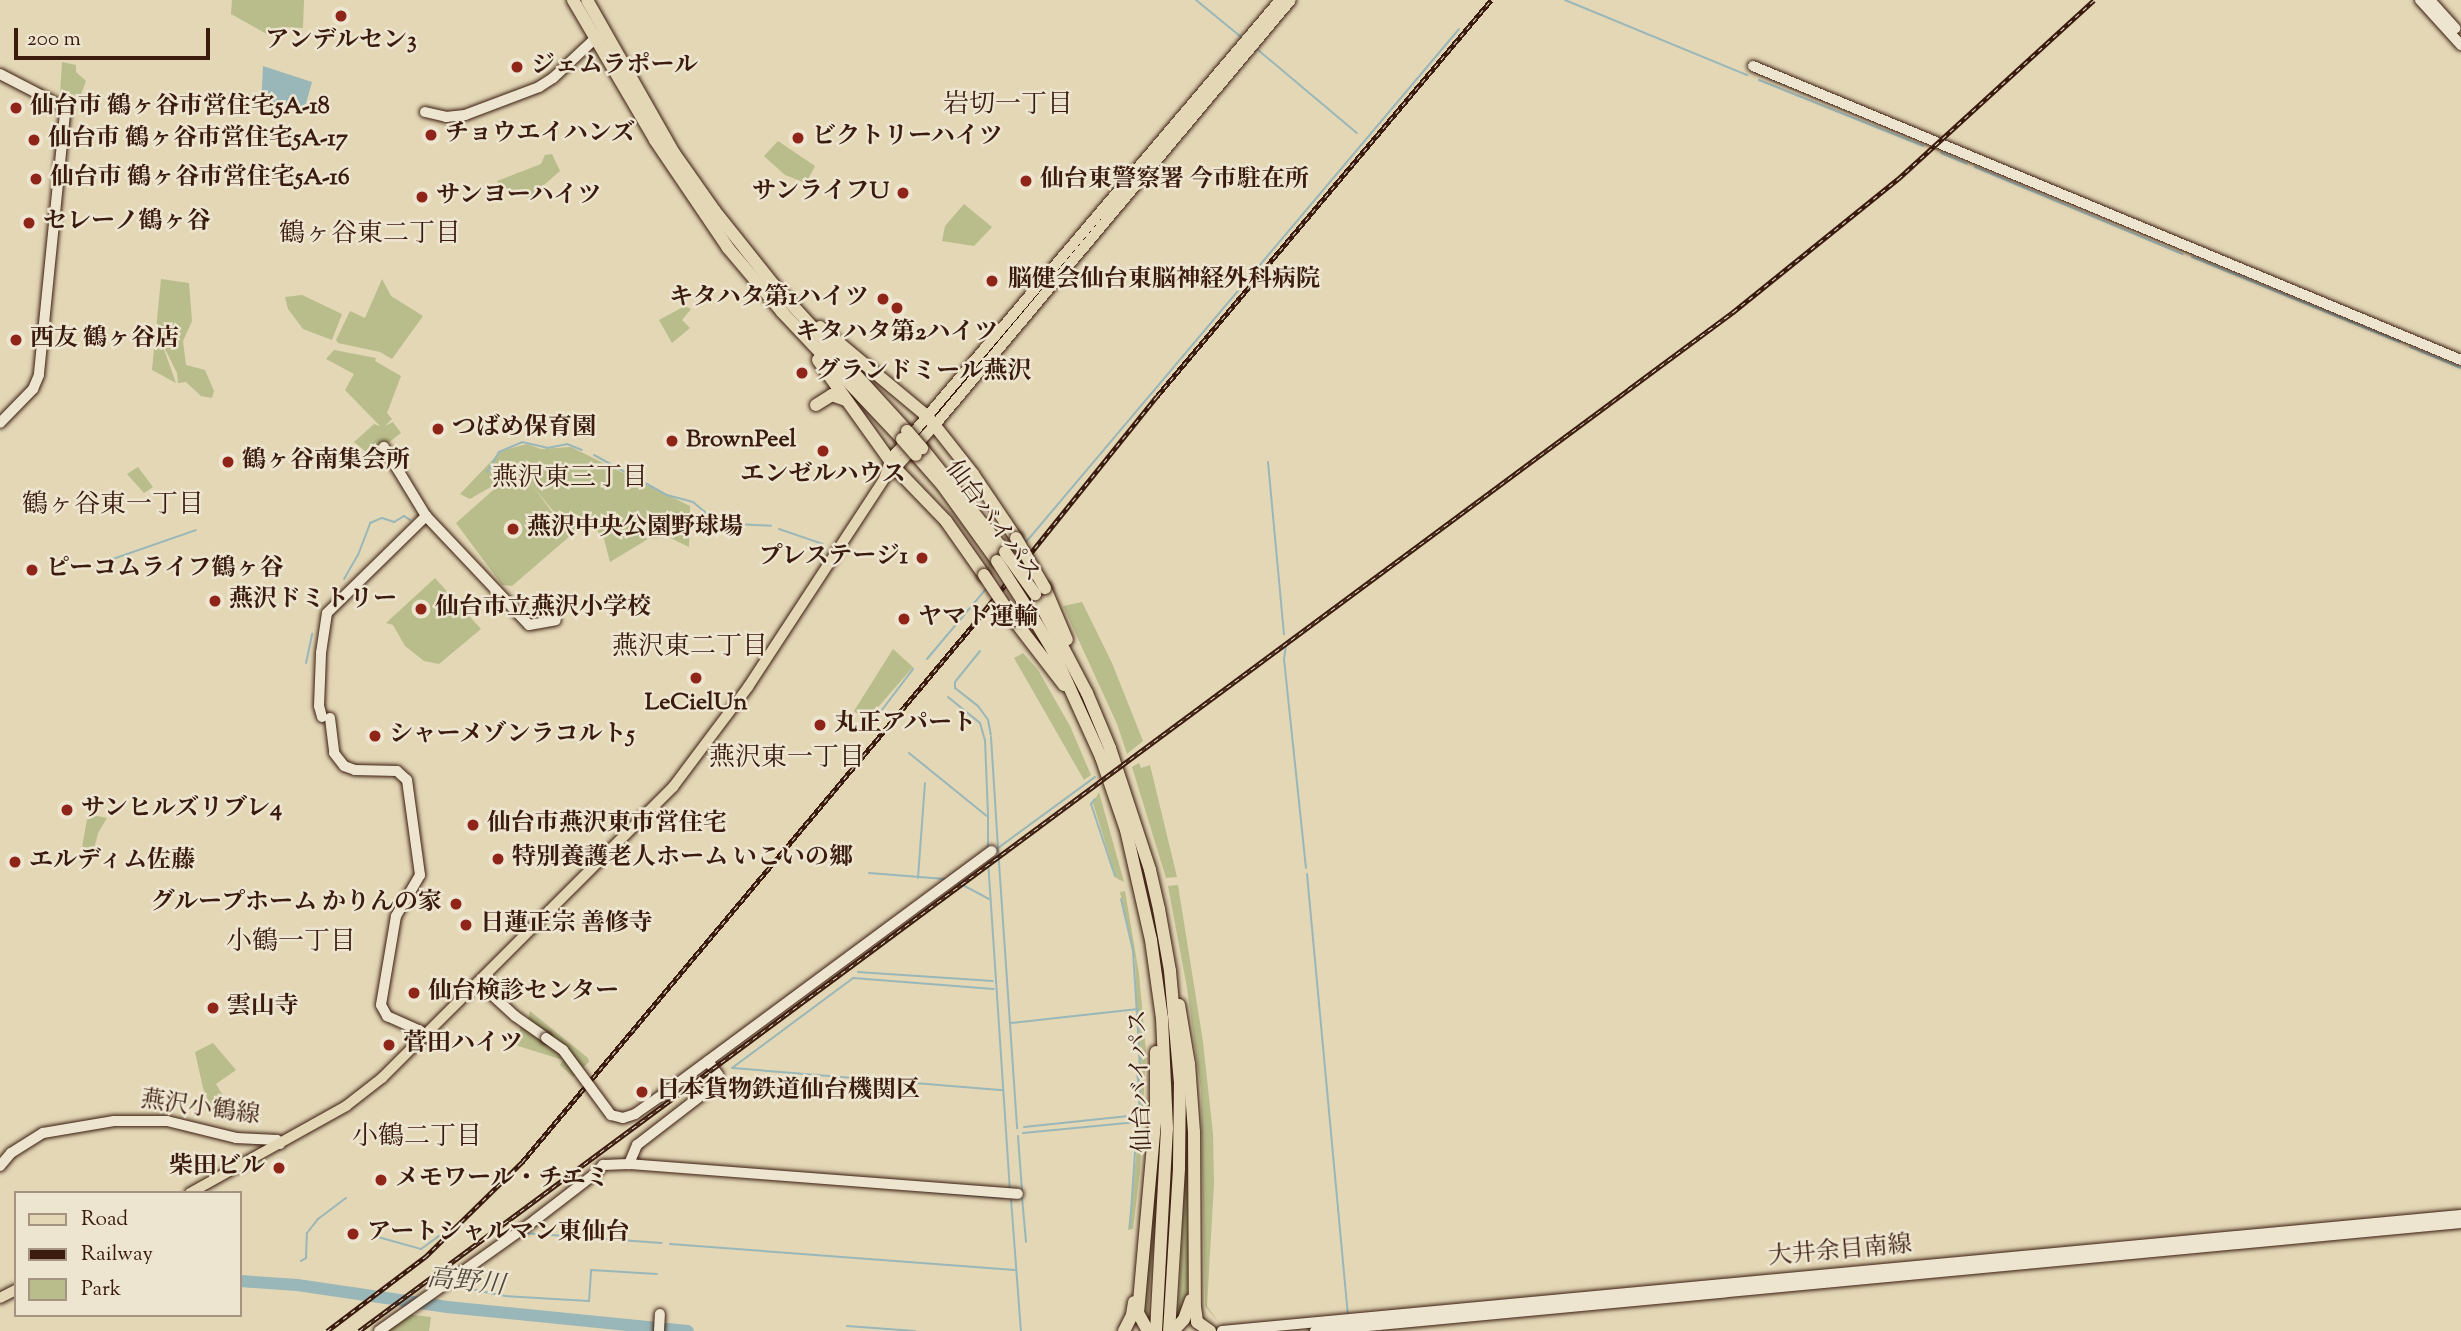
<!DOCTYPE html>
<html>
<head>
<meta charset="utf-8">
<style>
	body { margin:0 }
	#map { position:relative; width:2461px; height:1331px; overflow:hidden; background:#e3d7b6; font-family:"Sorts Mill Goudy","Noto Serif JP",serif }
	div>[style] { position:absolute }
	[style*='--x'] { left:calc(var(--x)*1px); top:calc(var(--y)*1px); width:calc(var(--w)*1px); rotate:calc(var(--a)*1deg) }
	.green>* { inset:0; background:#b8bd8b }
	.water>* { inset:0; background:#99b7b8 }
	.stream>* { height:2px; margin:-1px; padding:0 1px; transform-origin:1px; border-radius:1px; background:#99b7b8 }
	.river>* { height:12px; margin:-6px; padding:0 6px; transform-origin:6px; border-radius:6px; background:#99b7b8 }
	.roads { filter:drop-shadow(0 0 2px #3a1b0e) drop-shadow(0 0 2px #3a1b0e) }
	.secondary>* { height:10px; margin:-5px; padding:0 5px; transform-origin:5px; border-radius:5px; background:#ede5d0 }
	.primary>* { height:10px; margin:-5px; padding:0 5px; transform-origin:5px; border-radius:5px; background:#e3d7b6 }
	.highway>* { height:12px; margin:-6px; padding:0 6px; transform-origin:6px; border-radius:6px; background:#e3d7b6 }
	.rail>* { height:4.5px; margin-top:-2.25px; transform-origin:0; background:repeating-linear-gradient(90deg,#ede5d0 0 5px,#3a1b0e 0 10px); box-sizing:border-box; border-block:2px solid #3a1b0e }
	.bridges { filter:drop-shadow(0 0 2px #3a1b0e) drop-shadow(0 0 2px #3a1b0e) }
	.secondary-bridge>* { height:10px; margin:-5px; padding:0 5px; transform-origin:5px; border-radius:5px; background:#ede5d0 }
	.highway-bridge>* { height:12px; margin:-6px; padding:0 6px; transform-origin:6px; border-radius:6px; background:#e3d7b6 }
	.dots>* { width:19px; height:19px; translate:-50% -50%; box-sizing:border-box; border:4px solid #ede5d0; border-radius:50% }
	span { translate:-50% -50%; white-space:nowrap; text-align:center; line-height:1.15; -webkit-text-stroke:5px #ede5d0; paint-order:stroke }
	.poi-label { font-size:24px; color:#3a1b0e; font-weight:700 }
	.left { translate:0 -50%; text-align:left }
	.right { translate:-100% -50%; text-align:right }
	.street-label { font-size:24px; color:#3a1b0e }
	.neighbourhood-label { font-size:26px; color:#3a1b0e }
	.water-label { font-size:26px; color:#564a41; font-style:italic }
	.legend { position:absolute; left:14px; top:1191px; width:228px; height:126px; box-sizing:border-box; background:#ede5d0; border:2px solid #a59482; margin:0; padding:9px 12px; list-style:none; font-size:21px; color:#3a1b0e }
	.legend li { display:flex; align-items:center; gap:14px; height:35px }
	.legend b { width:35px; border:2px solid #a59482 }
	.scale { position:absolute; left:14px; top:28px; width:196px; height:32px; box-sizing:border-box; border:4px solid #3a1b0e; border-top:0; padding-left:9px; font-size:21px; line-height:24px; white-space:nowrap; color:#3a1b0e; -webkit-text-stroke:5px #ede5d0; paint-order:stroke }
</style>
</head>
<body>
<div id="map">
	<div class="green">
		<i style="clip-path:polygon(232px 0,304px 0,303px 28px,284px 27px,274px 38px,231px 14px)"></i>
		<i style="clip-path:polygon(62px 62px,76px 65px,76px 72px,86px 81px,78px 102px,60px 94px)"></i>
		<i style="clip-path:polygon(778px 141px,815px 166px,806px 183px,785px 175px,764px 156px)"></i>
		<i style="clip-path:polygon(552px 154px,560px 171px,529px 198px,499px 185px,497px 181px,541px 164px,545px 155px)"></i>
		<i style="clip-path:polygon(964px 204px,992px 227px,974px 246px,942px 241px,945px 226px)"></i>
		<i style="clip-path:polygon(161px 279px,189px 283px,192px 321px,183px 341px,186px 365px,205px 370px,214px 391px,212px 398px,201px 396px,186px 382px,178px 383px,177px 373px,161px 341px,176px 383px,152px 370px)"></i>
		<i style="clip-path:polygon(382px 279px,391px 296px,423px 316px,392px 359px,380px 352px,338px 343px,336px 340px,350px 311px,365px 318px)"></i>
		<i style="clip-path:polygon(302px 295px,342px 314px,332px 340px,303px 329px,288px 309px,285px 297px)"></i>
		<i style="clip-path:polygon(685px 306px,691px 309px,682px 320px,690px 328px,672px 343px,659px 320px)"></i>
		<i style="clip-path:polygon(334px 350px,376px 358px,375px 361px,401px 376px,387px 413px,392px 419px,385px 426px,393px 422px,401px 433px,371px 456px,354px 442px,374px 424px,380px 426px,345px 390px,354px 374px,326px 359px)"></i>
		<i style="clip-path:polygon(527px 444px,541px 449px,571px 447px,690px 506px,689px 547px,666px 536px,648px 539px,610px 562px,604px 539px,588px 520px,571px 533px,532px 485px,570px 536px,512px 586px,502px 585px,456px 523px,508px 477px,470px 499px,460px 494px,501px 451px)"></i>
		<i style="clip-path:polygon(138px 467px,153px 487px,144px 493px,127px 474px)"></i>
		<i style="clip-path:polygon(435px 578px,481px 629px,439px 664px,424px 661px,405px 646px,393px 625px,386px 623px)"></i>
		<i style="clip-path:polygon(1082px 602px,1112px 663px,1143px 741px,1127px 754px,1117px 724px,1063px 606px)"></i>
		<i style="clip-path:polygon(893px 649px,913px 667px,866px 721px,854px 711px)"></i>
		<i style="clip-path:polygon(1023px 653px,1038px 670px,1070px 726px,1091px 775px,1084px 780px,1014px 658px)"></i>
		<i style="clip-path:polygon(1139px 763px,1141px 768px,1150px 765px,1177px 877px,1166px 878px,1132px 767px)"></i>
		<i style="clip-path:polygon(1099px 792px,1124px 882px,1116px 878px,1093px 803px)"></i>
		<i style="clip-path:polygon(88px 814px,107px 818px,98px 833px,94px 849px,82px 847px)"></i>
		<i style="clip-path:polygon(1178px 885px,1203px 1042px,1213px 1134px,1214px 1184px,1207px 1306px,1219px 1323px,1205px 1306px,1201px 1090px,1187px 988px,1168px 886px)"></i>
		<i style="clip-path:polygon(1125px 891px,1139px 974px,1146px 1051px,1140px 1171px,1133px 1229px,1128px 1230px,1140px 1120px,1139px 1082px,1135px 960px,1120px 892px)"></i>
		<i style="clip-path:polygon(530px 1011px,588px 1058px,589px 1062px,573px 1077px,560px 1065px,563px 1060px,515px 1045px,521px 1026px,545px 1042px,528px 1020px)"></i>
		<i style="clip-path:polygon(213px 1043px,236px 1070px,216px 1084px,225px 1099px,210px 1105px,203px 1088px,195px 1052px)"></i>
		<i style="clip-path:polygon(1188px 1100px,1191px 1234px,1186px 1308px,1178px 1322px)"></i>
		<i style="clip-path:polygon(1157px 1161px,1157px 1217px,1150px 1276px,1148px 1325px,1141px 1308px)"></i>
		<i style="clip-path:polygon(406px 1314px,431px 1317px,429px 1331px,383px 1331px)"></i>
	</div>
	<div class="water">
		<i style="clip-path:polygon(263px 66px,312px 82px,305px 107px,261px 106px)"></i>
	</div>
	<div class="stream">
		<i style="--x:1196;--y:0;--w:58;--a:39.4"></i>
		<i style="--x:1565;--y:0;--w:197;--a:22.4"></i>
		<i style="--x:1258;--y:50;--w:129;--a:40"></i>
		<i style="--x:1759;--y:80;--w:177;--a:21.9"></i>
		<i style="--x:1941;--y:153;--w:28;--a:23"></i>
		<i style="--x:1975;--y:167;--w:225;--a:22.8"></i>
		<i style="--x:2192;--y:257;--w:224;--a:22.3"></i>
		<i style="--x:2410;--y:347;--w:55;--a:22.4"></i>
		<i style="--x:594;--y:455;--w:83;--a:28.7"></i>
		<i style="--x:667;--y:495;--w:27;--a:15"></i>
		<i style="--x:693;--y:502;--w:16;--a:40"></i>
		<i style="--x:705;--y:512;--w:26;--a:23"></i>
		<i style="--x:1268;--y:462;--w:173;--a:84.7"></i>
		<i style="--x:487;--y:472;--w:23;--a:-59"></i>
		<i style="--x:499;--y:452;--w:25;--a:-23"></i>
		<i style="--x:522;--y:442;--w:26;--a:13"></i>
		<i style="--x:547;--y:448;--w:20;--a:-11"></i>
		<i style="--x:567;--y:444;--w:16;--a:22"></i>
		<i style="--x:737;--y:524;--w:34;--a:3"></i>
		<i style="--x:779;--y:529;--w:46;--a:18.8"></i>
		<i style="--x:1026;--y:542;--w:671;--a:-49.83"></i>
		<i style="--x:107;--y:561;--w:94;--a:-19.2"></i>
		<i style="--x:344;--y:579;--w:28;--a:-60"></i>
		<i style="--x:358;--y:555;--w:34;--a:-69"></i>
		<i style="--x:370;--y:523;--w:13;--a:-23"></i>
		<i style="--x:382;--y:518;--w:13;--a:18"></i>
		<i style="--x:394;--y:522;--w:12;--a:-31"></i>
		<i style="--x:404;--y:516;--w:7;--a:34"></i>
		<i style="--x:1286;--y:645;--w:14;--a:98"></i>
		<i style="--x:1284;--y:659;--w:210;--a:84"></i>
		<i style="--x:980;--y:651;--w:40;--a:129"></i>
		<i style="--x:955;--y:682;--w:6;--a:90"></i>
		<i style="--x:955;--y:688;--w:29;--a:38"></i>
		<i style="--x:978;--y:706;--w:17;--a:54"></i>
		<i style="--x:988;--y:720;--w:15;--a:79"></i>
		<i style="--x:927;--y:659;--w:92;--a:-49.9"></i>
		<i style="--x:306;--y:663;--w:30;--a:-78"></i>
		<i style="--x:948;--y:697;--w:41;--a:39.1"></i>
		<i style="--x:980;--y:723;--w:18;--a:74"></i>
		<i style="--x:985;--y:740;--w:76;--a:87.7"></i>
		<i style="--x:872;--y:723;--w:68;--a:-52.8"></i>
		<i style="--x:991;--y:737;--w:111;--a:86.4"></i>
		<i style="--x:998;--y:848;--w:120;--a:-36.2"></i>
		<i style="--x:909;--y:753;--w:102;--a:39"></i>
		<i style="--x:988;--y:817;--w:30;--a:90"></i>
		<i style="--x:1095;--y:799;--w:6;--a:129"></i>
		<i style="--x:1091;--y:804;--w:76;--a:71.6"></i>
		<i style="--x:998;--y:848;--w:281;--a:86.1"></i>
		<i style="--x:988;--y:860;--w:331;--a:86.2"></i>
		<i style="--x:869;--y:873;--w:76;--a:4.5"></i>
		<i style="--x:1307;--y:874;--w:441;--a:84.7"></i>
		<i style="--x:918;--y:878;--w:95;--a:-85.8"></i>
		<i style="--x:957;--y:882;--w:36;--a:28"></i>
		<i style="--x:1121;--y:899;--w:53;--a:77"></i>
		<i style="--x:1133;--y:951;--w:112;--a:86.4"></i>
		<i style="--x:858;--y:972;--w:135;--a:3.8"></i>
		<i style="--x:1011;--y:1023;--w:128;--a:-6.3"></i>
		<i style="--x:732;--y:1068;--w:151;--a:-36.6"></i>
		<i style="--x:853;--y:978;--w:141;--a:4.5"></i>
		<i style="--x:733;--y:1068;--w:271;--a:4.7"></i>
		<i style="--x:1024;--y:1127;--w:115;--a:-6"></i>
		<i style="--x:1138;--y:1115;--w:23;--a:-85"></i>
		<i style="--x:1140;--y:1092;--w:25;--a:-99"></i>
		<i style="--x:1023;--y:1133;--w:115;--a:-5.5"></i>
		<i style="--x:1137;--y:1122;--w:106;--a:93.8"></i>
		<i style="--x:1018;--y:1136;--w:55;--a:85.8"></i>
		<i style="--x:922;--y:1191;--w:81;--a:4.9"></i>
		<i style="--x:1022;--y:1197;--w:45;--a:84.9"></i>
		<i style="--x:1011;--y:1199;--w:132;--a:85.7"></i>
		<i style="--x:523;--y:1233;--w:139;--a:4.1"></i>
		<i style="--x:378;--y:1237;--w:45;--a:15.6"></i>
		<i style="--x:421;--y:1249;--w:27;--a:-36"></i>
		<i style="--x:670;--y:1244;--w:346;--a:4.3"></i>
		<i style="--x:301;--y:1261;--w:6;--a:-31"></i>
		<i style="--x:306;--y:1258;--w:25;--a:-88"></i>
		<i style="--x:307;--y:1233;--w:18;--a:-52"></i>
		<i style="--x:318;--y:1219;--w:35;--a:-37"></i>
		<i style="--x:465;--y:1273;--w:15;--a:90"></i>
		<i style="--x:465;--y:1288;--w:41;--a:11.3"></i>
		<i style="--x:505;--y:1296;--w:84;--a:3.4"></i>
		<i style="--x:589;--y:1301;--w:31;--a:-86"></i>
		<i style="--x:591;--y:1270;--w:66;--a:3.5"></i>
		<i style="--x:847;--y:1326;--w:68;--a:4.2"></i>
	</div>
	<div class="river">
		<i style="--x:240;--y:1281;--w:57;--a:4"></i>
		<i style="--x:297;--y:1285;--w:152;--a:8.3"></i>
		<i style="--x:447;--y:1307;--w:242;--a:5.7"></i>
	</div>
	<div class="roads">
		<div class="secondary">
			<i style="--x:2420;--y:0;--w:61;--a:47.7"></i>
			<i style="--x:2430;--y:0;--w:38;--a:48"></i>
			<i style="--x:1753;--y:66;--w:767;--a:22.55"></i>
			<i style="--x:0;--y:74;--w:70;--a:27.3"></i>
			<i style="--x:62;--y:106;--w:8;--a:67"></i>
			<i style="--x:65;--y:113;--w:263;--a:95.7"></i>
			<i style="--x:39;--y:375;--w:15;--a:113"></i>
			<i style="--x:33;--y:389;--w:47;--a:134.1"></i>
			<i style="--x:425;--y:112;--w:22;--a:13"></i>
			<i style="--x:446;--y:117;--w:19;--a:-6"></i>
			<i style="--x:465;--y:115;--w:79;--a:-20.7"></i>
			<i style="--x:539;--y:87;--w:17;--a:-33"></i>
			<i style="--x:553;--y:78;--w:63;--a:-43.1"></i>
			<i style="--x:426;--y:516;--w:150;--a:46.6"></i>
			<i style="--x:529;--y:625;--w:27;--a:-10"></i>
			<i style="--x:322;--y:717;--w:11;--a:-105"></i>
			<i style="--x:319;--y:706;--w:53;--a:-87.8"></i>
			<i style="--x:321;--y:653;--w:40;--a:-81.5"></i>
			<i style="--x:327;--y:613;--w:139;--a:-44.4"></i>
			<i style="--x:426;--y:516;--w:81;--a:-121.3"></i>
			<i style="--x:330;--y:718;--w:35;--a:83"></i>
			<i style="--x:334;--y:753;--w:16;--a:52"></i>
			<i style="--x:344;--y:766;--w:12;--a:20"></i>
			<i style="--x:355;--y:770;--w:42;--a:1.4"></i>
			<i style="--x:397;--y:771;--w:13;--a:42"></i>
			<i style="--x:407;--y:780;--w:96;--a:82.2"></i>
			<i style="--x:420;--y:875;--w:48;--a:120.3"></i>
			<i style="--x:396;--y:916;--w:90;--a:99.6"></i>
			<i style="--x:381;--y:1005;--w:13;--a:61"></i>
			<i style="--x:387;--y:1016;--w:35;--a:24"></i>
			<i style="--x:419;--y:1030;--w:10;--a:45"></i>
			<i style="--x:479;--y:983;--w:49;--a:42.5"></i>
			<i style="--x:515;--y:1016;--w:38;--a:35"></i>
			<i style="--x:708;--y:1061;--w:17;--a:54"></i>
			<i style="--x:718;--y:1075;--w:9;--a:103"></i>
			<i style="--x:716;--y:1084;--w:100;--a:142.3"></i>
			<i style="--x:637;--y:1145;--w:21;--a:113"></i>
			<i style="--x:629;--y:1164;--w:390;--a:4.4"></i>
			<i style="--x:666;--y:1092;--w:405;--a:-36.5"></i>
			<i style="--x:0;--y:1166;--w:17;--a:-50"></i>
			<i style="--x:11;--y:1153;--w:38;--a:-32"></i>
			<i style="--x:43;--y:1133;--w:72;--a:-9.6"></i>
			<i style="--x:114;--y:1121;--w:53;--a:0"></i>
			<i style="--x:167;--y:1121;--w:71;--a:13.8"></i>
			<i style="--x:236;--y:1138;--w:41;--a:2.8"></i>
			<i style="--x:277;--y:1140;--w:5;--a:53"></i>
			<i style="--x:379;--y:1331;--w:191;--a:-35.4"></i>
			<i style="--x:535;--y:1220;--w:77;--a:-37.6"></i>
			<i style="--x:596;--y:1173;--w:11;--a:-49"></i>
			<i style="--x:603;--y:1165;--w:26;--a:-2"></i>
			<i style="--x:659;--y:1331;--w:17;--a:-87"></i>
			<i style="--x:1222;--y:1331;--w:1244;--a:-5.35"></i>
			<i style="--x:1315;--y:1331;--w:1151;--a:-5.38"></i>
		</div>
		<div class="primary">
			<i style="--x:890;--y:474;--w:67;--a:-47.4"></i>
			<i style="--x:935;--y:425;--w:554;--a:-50.05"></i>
			<i style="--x:190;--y:1193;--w:179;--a:-29.1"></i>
			<i style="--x:346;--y:1106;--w:46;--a:-37.9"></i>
			<i style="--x:382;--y:1078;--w:412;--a:-45"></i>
			<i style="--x:673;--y:787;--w:125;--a:-53.1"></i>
			<i style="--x:748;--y:687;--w:249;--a:-56.8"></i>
			<i style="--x:884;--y:479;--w:20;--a:-72"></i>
			<i style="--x:890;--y:460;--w:603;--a:-49.71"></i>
			<i style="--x:0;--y:1298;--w:18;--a:-27"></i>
		</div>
		<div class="highway">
			<i style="--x:573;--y:0;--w:162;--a:59.6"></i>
			<i style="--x:655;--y:140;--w:130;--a:55.9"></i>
			<i style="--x:728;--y:248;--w:84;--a:49.8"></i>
			<i style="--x:782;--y:312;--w:175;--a:46.6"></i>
			<i style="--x:587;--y:0;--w:176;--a:60.4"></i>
			<i style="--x:674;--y:153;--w:70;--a:54.9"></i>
			<i style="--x:714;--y:210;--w:95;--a:51.4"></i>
			<i style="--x:773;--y:284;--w:199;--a:47.6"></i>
			<i style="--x:820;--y:327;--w:141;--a:39.8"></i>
			<i style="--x:928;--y:417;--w:73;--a:51.7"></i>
			<i style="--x:973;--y:474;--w:77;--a:56.1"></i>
			<i style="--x:818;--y:360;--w:134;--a:54.4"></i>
			<i style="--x:896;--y:469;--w:72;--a:46.1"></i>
			<i style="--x:946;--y:521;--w:66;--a:54.9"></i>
			<i style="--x:816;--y:405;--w:19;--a:-32"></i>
			<i style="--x:832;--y:395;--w:15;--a:20"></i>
			<i style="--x:922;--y:448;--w:133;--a:51.4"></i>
			<i style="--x:916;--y:455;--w:41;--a:48.9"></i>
			<i style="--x:943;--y:486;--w:92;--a:54.2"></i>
			<i style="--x:1045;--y:588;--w:56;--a:67.1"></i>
			<i style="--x:1035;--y:594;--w:112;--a:62.3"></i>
			<i style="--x:1087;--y:693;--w:60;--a:67.3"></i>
			<i style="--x:1110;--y:748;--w:128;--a:71.8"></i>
			<i style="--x:1150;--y:870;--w:40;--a:77"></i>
			<i style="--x:1159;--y:909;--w:63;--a:79.9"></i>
			<i style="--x:1170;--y:971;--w:111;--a:84.9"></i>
			<i style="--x:1180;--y:1082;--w:87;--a:90.7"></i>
			<i style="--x:1179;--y:1169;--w:162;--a:93.5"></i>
			<i style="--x:1026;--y:606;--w:50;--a:58.8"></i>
			<i style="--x:1052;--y:649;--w:119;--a:65.6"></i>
			<i style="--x:1101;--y:757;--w:77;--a:71.1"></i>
			<i style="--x:1126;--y:830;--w:113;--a:77.2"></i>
			<i style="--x:1151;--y:940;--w:79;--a:82"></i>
			<i style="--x:1162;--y:1018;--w:110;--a:87.4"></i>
			<i style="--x:1167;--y:1128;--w:203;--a:93.1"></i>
			<i style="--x:1014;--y:620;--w:82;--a:52.4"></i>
			<i style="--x:1179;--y:1005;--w:60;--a:80.4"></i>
			<i style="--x:1189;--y:1064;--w:68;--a:85.8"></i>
			<i style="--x:1194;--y:1132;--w:175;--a:89.7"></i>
			<i style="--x:1195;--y:1307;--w:15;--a:82"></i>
			<i style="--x:1197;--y:1322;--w:16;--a:35"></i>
			<i style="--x:1124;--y:1331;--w:18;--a:-63"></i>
			<i style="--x:1132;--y:1315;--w:13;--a:-81"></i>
			<i style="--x:1148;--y:1331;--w:21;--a:-119"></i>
			<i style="--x:1138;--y:1313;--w:202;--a:-84.9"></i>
			<i style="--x:1156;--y:1112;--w:60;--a:-90"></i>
			<i style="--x:1173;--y:1331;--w:16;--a:-47"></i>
			<i style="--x:1184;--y:1319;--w:20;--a:-70"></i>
		</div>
	</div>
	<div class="rail">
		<i style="--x:327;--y:1331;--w:123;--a:-37.1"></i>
		<i style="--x:425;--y:1257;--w:136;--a:-44.4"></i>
		<i style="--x:522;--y:1162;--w:700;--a:-49.98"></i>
		<i style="--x:972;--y:626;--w:295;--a:-51.2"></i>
		<i style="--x:1157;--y:396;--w:518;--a:-49.85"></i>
		<i style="--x:359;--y:1331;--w:1711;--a:-36.56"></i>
		<i style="--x:1733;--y:312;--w:212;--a:-38.9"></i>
		<i style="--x:1898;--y:179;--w:265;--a:-42.4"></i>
	</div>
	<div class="bridges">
		<div class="secondary-bridge">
			<i style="--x:546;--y:1038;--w:21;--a:35"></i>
			<i style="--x:563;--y:1050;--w:81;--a:53.6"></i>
			<i style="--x:611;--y:1115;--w:12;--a:14"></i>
			<i style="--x:623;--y:1118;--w:13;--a:-18"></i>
			<i style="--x:635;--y:1114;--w:38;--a:-35"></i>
		</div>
		<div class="highway-bridge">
			<i style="--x:907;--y:431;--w:23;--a:49"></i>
			<i style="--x:902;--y:439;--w:21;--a:49"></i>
			<i style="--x:1016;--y:538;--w:58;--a:59.9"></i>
			<i style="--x:1005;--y:552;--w:52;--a:54.5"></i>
			<i style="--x:997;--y:561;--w:54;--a:57.2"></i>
			<i style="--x:984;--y:575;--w:54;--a:56.3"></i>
		</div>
	</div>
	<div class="dots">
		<i style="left:341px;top:16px;background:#8f2418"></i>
		<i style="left:517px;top:67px;background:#8f2418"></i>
		<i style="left:16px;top:108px;background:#8f2418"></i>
		<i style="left:431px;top:135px;background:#8f2418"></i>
		<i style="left:798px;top:138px;background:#8f2418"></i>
		<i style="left:34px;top:140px;background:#8f2418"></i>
		<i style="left:36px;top:179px;background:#8f2418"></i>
		<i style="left:1026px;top:181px;background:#8f2418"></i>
		<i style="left:903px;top:193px;background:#8f2418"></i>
		<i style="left:422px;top:197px;background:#8f2418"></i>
		<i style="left:29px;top:223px;background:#8f2418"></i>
		<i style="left:992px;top:281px;background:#8f2418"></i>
		<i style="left:883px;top:299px;background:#8f2418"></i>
		<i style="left:897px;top:308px;background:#8f2418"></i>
		<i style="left:16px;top:340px;background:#8f2418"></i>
		<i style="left:802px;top:373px;background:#8f2418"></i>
		<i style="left:438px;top:429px;background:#8f2418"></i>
		<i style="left:672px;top:441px;background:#8f2418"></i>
		<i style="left:823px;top:451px;background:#8f2418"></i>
		<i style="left:228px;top:462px;background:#8f2418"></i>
		<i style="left:513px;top:529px;background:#8f2418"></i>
		<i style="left:922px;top:558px;background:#8f2418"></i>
		<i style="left:32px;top:570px;background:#8f2418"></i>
		<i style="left:215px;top:601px;background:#8f2418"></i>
		<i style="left:421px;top:609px;background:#8f2418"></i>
		<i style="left:904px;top:619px;background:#8f2418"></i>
		<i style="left:696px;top:678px;background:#8f2418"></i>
		<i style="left:820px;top:725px;background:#8f2418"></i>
		<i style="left:375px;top:736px;background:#8f2418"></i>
		<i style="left:67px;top:810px;background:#8f2418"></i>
		<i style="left:473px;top:825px;background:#8f2418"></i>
		<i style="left:498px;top:859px;background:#8f2418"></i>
		<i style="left:15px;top:862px;background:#8f2418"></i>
		<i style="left:456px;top:904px;background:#8f2418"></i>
		<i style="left:466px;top:925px;background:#8f2418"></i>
		<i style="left:414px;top:993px;background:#8f2418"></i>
		<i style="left:213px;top:1008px;background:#8f2418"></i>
		<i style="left:389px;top:1045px;background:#8f2418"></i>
		<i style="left:642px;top:1092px;background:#8f2418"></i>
		<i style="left:279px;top:1168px;background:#8f2418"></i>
		<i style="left:381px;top:1180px;background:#8f2418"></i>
		<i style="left:353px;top:1234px;background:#8f2418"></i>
	</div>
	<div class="poi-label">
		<span style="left:341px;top:42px">アンデルセン3</span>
		<span class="left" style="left:531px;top:67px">ジェムラポール</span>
		<span class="left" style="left:30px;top:108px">仙台市 鶴ヶ谷市営住宅5A-18</span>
		<span class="left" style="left:445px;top:135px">チョウエイハンズ</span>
		<span class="left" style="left:812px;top:138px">ビクトリーハイツ</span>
		<span class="left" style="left:48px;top:140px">仙台市 鶴ヶ谷市営住宅5A-17</span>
		<span class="left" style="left:50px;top:179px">仙台市 鶴ヶ谷市営住宅5A-16</span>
		<span class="left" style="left:1040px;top:181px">仙台東警察署 今市駐在所</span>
		<span class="right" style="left:889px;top:193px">サンライフU</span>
		<span class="left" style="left:436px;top:197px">サンヨーハイツ</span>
		<span class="left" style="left:43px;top:223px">セレーノ鶴ヶ谷</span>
		<span class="left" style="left:1008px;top:281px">脳健会仙台東脳神経外科病院</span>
		<span class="right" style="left:869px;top:299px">キタハタ第1ハイツ</span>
		<span style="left:897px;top:334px">キタハタ第2ハイツ</span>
		<span class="left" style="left:30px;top:340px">西友 鶴ヶ谷店</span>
		<span class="left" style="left:816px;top:373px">グランドミール燕沢</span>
		<span class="left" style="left:452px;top:429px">つばめ保育園</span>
		<span class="left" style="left:686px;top:441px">BrownPeel</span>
		<span class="left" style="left:242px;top:462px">鶴ヶ谷南集会所</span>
		<span style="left:823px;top:476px">エンゼルハウス</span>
		<span class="left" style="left:527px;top:529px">燕沢中央公園野球場</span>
		<span class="right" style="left:908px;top:558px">プレステージ1</span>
		<span class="left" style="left:46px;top:570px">ピーコムライフ鶴ヶ谷</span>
		<span class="left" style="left:229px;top:601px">燕沢ドミトリー</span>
		<span class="left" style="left:435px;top:609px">仙台市立燕沢小学校</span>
		<span class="left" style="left:918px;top:619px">ヤマト運輸</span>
		<span style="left:696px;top:704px">LeCielUn</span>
		<span class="left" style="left:834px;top:725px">丸正アパート</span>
		<span class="left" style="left:389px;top:736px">シャーメゾンラコルト5</span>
		<span class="left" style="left:81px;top:810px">サンヒルズリブレ4</span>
		<span class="left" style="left:487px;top:825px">仙台市燕沢東市営住宅</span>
		<span class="left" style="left:512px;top:859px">特別養護老人ホーム いこいの郷</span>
		<span class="left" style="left:29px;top:862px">エルディム佐藤</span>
		<span class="right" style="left:442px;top:904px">グループホーム かりんの家</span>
		<span class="left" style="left:480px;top:925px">日蓮正宗 善修寺</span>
		<span class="left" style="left:428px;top:993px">仙台検診センター</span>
		<span class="left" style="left:227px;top:1008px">雲山寺</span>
		<span class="left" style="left:403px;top:1045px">菅田ハイツ</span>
		<span class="left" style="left:656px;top:1092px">日本貨物鉄道仙台機関区</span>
		<span class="right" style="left:265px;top:1168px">柴田ビル</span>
		<span class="left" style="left:395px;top:1180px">メモワール・チエミ</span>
		<span class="left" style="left:367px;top:1234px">アートシャルマン東仙台</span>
	</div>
	<div class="street-label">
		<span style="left:992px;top:522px;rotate:54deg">仙台バイパス</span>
		<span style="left:1142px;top:1081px;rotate:-92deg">仙台バイパス</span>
		<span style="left:200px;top:1109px;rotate:8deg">燕沢小鶴線</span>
		<span style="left:1840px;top:1252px;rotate:-5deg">大井余目南線</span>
	</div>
	<div class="neighbourhood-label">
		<span style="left:1008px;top:106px">岩切一丁目</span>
		<span style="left:370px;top:235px">鶴ヶ谷東二丁目</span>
		<span style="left:570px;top:479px">燕沢東三丁目</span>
		<span style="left:113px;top:506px">鶴ヶ谷東一丁目</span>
		<span style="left:690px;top:648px">燕沢東二丁目</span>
		<span style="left:787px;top:759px">燕沢東一丁目</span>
		<span style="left:291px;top:943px">小鶴一丁目</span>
		<span style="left:417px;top:1138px">小鶴二丁目</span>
	</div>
	<div class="water-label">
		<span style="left:466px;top:1283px;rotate:6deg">高野川</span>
	</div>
	<ul class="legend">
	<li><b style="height:9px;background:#e3d7b6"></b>Road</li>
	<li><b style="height:9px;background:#3a1b0e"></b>Railway</li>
	<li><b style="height:19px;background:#b8bd8b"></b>Park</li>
	</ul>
	<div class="scale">200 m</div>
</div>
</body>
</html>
